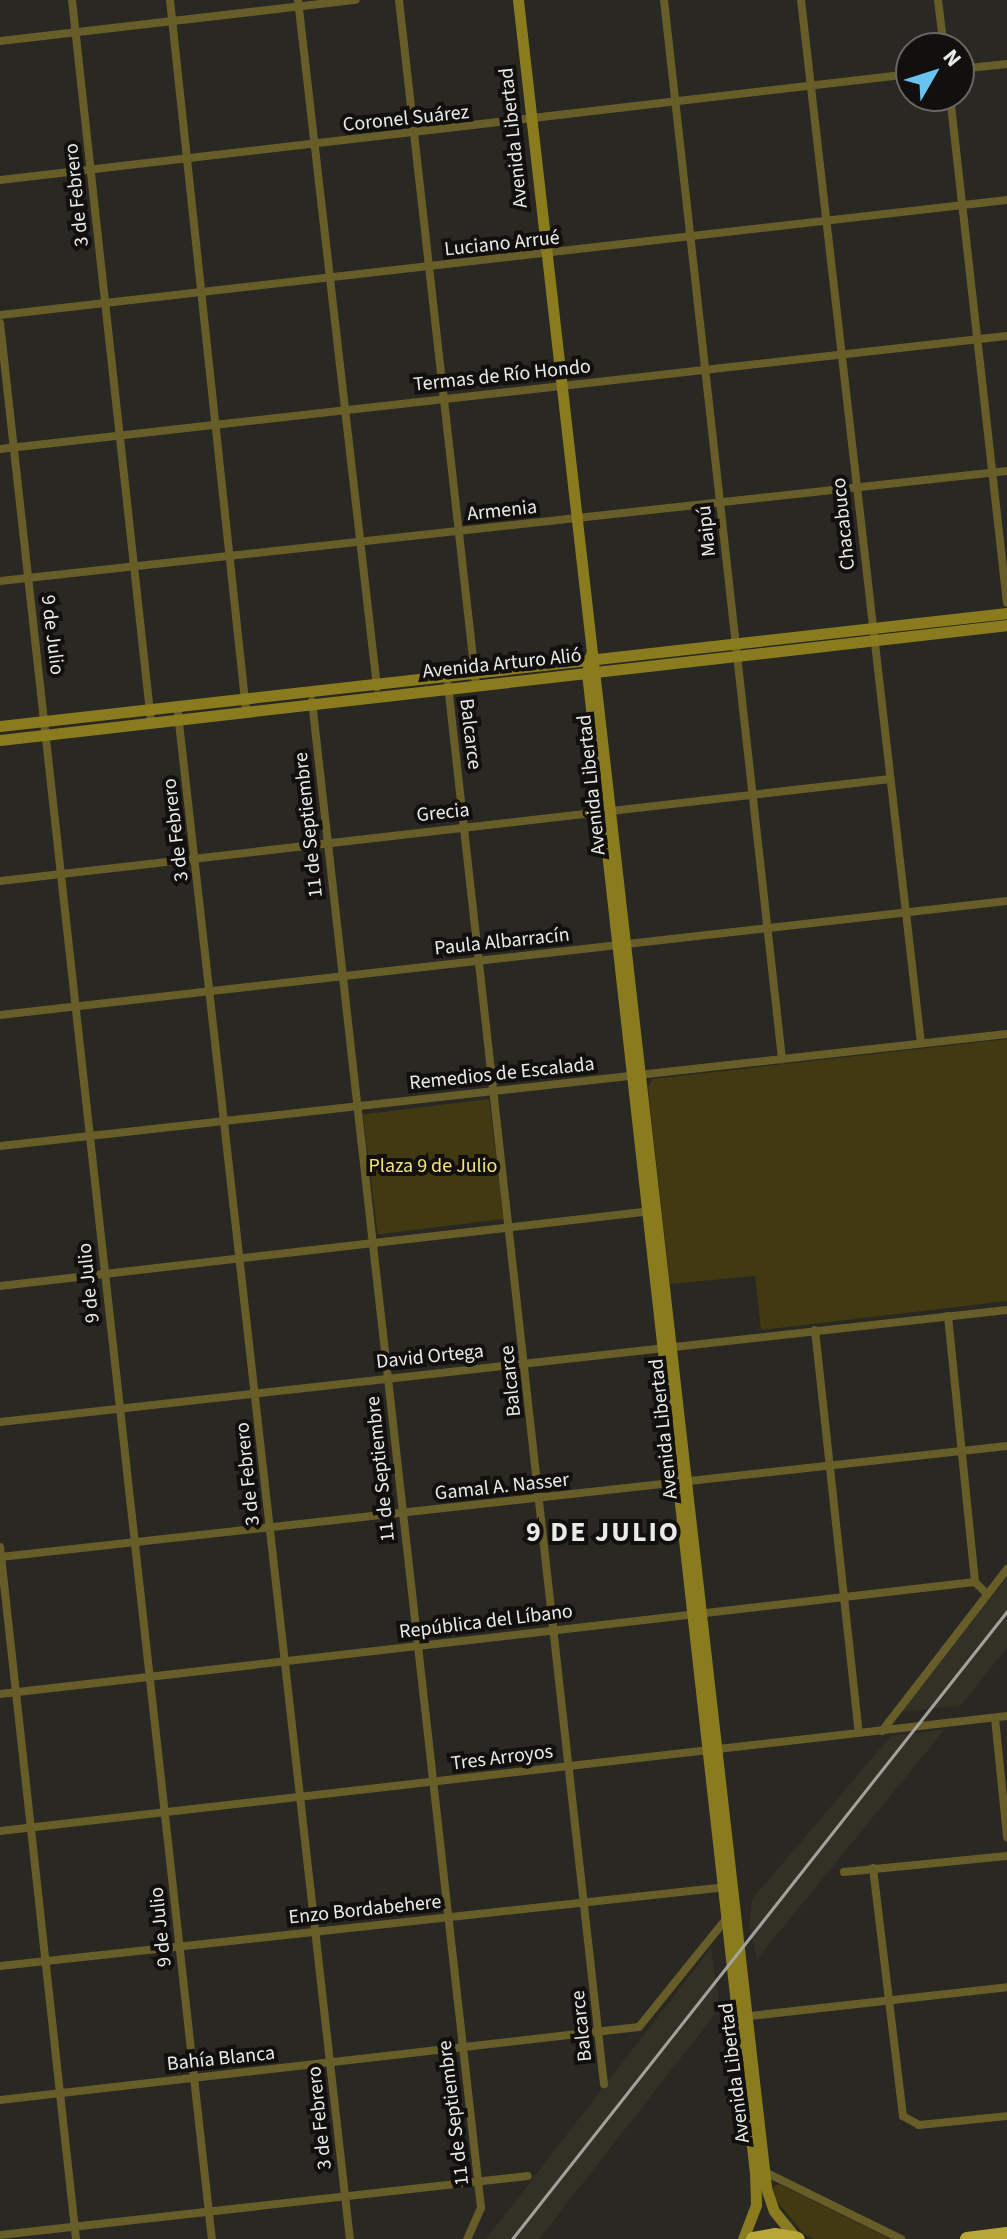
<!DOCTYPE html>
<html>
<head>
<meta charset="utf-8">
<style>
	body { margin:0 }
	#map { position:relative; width:1007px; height:2239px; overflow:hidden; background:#292822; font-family:"Source Sans 3",sans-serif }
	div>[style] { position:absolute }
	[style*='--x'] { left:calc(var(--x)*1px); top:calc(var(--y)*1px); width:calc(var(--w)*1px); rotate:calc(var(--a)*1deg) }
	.built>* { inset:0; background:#333125 }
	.green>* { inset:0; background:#413911; transform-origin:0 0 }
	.street>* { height:8px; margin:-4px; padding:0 4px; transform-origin:4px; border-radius:4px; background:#675d29 }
	.secondary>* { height:11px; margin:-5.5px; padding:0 5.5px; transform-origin:5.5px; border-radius:5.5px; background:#8a7b1e }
	.highway>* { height:14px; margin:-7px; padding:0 7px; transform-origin:7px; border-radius:7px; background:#b9a638 }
	.rail>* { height:3px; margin:-1.5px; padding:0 1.5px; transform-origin:1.5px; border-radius:1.5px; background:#a3a39e }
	span { translate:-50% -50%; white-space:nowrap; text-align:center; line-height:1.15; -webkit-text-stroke:8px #11100e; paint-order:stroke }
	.street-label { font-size:20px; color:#eaeae6 }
	.park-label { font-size:20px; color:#f6e377 }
	.district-label { font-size:28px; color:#eaeae6; font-weight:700; letter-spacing:2px }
	.north { position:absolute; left:895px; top:32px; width:80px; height:80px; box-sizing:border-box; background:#11100e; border:2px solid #686764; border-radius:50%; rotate:51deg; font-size:22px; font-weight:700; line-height:32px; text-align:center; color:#eaeae6 }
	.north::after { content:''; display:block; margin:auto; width:28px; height:36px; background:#67c4ef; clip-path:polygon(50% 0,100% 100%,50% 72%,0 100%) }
</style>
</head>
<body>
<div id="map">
	<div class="built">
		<i style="clip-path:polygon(1007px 1577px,1007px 1648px,960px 1706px,901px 1712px)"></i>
		<i style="clip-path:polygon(945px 1729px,757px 1959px,749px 1925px,752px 1899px,891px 1736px)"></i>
		<i style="clip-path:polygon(711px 1948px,720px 2008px,539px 2239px,486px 2239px)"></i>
	</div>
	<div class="green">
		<i style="clip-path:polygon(1007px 1039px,1007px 1301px,761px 1330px,755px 1276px,670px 1284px,648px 1088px,652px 1079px)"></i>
		<i style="left:489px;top:1099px;width:121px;height:127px;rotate:83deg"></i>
		<i style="clip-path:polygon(779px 2184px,891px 2239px,814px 2239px,804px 2234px,774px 2198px,772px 2187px)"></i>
	</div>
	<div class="street">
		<i style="--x:72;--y:0;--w:725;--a:83.75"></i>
		<i style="--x:170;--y:0;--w:714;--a:83.89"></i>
		<i style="--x:298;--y:0;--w:692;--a:83.44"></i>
		<i style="--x:399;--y:0;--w:688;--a:83.58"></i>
		<i style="--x:664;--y:0;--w:1066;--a:83.64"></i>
		<i style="--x:801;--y:0;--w:1050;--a:83.44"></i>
		<i style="--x:938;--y:0;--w:48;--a:82.9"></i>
		<i style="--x:0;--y:41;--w:358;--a:-6.6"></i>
		<i style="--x:959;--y:69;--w:48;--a:-5.9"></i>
		<i style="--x:950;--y:96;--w:510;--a:83.59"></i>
		<i style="--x:0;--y:180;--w:917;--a:-6.64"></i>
		<i style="--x:0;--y:315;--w:1014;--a:-6.51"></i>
		<i style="--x:0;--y:323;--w:1928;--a:83.69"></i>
		<i style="--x:0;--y:449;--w:1013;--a:-6.4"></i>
		<i style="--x:0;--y:581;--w:1013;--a:-6.23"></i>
		<i style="--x:448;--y:685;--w:1408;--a:83.64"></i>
		<i style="--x:312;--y:701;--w:1516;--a:83.6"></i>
		<i style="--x:481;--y:2208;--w:34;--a:114"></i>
		<i style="--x:177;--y:705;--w:1544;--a:83.57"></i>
		<i style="--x:0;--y:881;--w:896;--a:-6.54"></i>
		<i style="--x:0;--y:1015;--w:1013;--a:-6.46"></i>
		<i style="--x:0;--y:1146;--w:1013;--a:-6.35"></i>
		<i style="--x:0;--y:1286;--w:656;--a:-6.56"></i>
		<i style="--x:948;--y:1316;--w:267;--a:84.2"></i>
		<i style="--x:975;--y:1582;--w:17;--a:45"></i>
		<i style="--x:815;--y:1330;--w:405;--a:83.8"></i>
		<i style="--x:0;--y:1422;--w:1013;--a:-6.35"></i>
		<i style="--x:0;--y:1547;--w:696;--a:83.73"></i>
		<i style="--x:0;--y:1557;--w:1013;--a:-6.29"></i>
		<i style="--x:0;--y:1694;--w:981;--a:-6.55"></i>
		<i style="--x:995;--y:1718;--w:120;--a:84.2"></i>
		<i style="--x:882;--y:1731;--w:205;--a:-52.3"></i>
		<i style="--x:0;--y:1831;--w:1014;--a:-6.51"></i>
		<i style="--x:873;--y:1868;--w:250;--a:83.1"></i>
		<i style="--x:903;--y:2116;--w:18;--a:29"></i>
		<i style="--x:919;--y:2125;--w:88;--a:-5.8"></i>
		<i style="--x:844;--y:1872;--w:164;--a:-5.6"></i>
		<i style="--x:0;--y:1966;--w:731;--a:-6.2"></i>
		<i style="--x:741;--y:2017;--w:268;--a:-6.4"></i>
		<i style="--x:0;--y:2100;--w:643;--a:-6.52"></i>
		<i style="--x:639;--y:2027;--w:139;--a:-51.1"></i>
		<i style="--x:765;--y:2172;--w:152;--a:26.2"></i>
		<i style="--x:0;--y:2235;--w:531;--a:-6.38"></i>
	</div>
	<div class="secondary">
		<i style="--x:518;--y:0;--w:2202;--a:83.53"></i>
		<i style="--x:766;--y:2188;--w:24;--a:71"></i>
		<i style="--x:774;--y:2211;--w:36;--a:51"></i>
		<i style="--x:591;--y:654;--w:19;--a:102"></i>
		<i style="--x:587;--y:673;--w:1509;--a:83.61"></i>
		<i style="--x:755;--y:2173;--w:32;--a:88"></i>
		<i style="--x:756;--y:2205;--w:36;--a:111"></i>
		<i style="--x:0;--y:726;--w:1013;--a:-6.4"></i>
		<i style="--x:0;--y:740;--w:1014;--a:-6.51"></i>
	</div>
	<div class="highway">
		<i style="--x:753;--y:2239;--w:22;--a:-10"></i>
		<i style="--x:775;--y:2235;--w:23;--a:10"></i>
		<i style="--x:967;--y:2239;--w:40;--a:-7.1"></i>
	</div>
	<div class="rail">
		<i style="--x:512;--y:2239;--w:800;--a:-51.75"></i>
	</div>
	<div class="street-label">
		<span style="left:406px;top:119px;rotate:-6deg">Coronel Suárez</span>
		<span style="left:514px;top:138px;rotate:-96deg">Avenida Libertad</span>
		<span style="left:77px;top:195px;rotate:-96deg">3 de Febrero</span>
		<span style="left:502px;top:244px;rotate:-6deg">Luciano Arrué</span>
		<span style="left:502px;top:376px;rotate:-6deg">Termas de Río Hondo</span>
		<span style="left:502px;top:511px;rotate:-6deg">Armenia</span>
		<span style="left:844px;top:524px;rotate:-96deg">Chacabuco</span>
		<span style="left:707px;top:531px;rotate:-96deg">Maipú</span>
		<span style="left:52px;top:635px;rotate:83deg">9 de Julio</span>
		<span style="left:502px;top:664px;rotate:-6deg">Avenida Arturo Alió</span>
		<span style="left:470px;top:734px;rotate:83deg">Balcarce</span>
		<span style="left:592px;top:785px;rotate:-96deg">Avenida Libertad</span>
		<span style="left:443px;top:813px;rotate:-6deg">Grecia</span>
		<span style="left:309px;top:825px;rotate:-96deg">11 de Septiembre</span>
		<span style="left:176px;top:830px;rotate:-97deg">3 de Febrero</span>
		<span style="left:502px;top:942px;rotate:-6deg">Paula Albarracín</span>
		<span style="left:502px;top:1074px;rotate:-6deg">Remedios de Escalada</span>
		<span style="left:89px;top:1283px;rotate:-96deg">9 de Julio</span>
		<span style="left:430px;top:1357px;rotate:-6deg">David Ortega</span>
		<span style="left:511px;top:1381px;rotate:-96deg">Balcarce</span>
		<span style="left:664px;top:1429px;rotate:-96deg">Avenida Libertad</span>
		<span style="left:381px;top:1469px;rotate:-96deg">11 de Septiembre</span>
		<span style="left:248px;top:1474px;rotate:-96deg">3 de Febrero</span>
		<span style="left:502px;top:1487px;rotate:-6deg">Gamal A. Nasser</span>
		<span style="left:486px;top:1622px;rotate:-7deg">República del Líbano</span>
		<span style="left:502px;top:1758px;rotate:-7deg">Tres Arroyos</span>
		<span style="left:365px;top:1910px;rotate:-6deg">Enzo Bordabehere</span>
		<span style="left:161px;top:1927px;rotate:-96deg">9 de Julio</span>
		<span style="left:582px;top:2026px;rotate:-96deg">Balcarce</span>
		<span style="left:221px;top:2059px;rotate:-6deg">Bahía Blanca</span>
		<span style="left:735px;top:2073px;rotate:-97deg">Avenida Libertad</span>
		<span style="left:454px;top:2113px;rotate:-97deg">11 de Septiembre</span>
		<span style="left:320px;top:2118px;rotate:-96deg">3 de Febrero</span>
	</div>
	<div class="park-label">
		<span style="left:433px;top:1166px">Plaza 9 de Julio</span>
	</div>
	<div class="district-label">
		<span style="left:603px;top:1532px">9 DE JULIO</span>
	</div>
	<div class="north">N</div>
</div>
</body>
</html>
